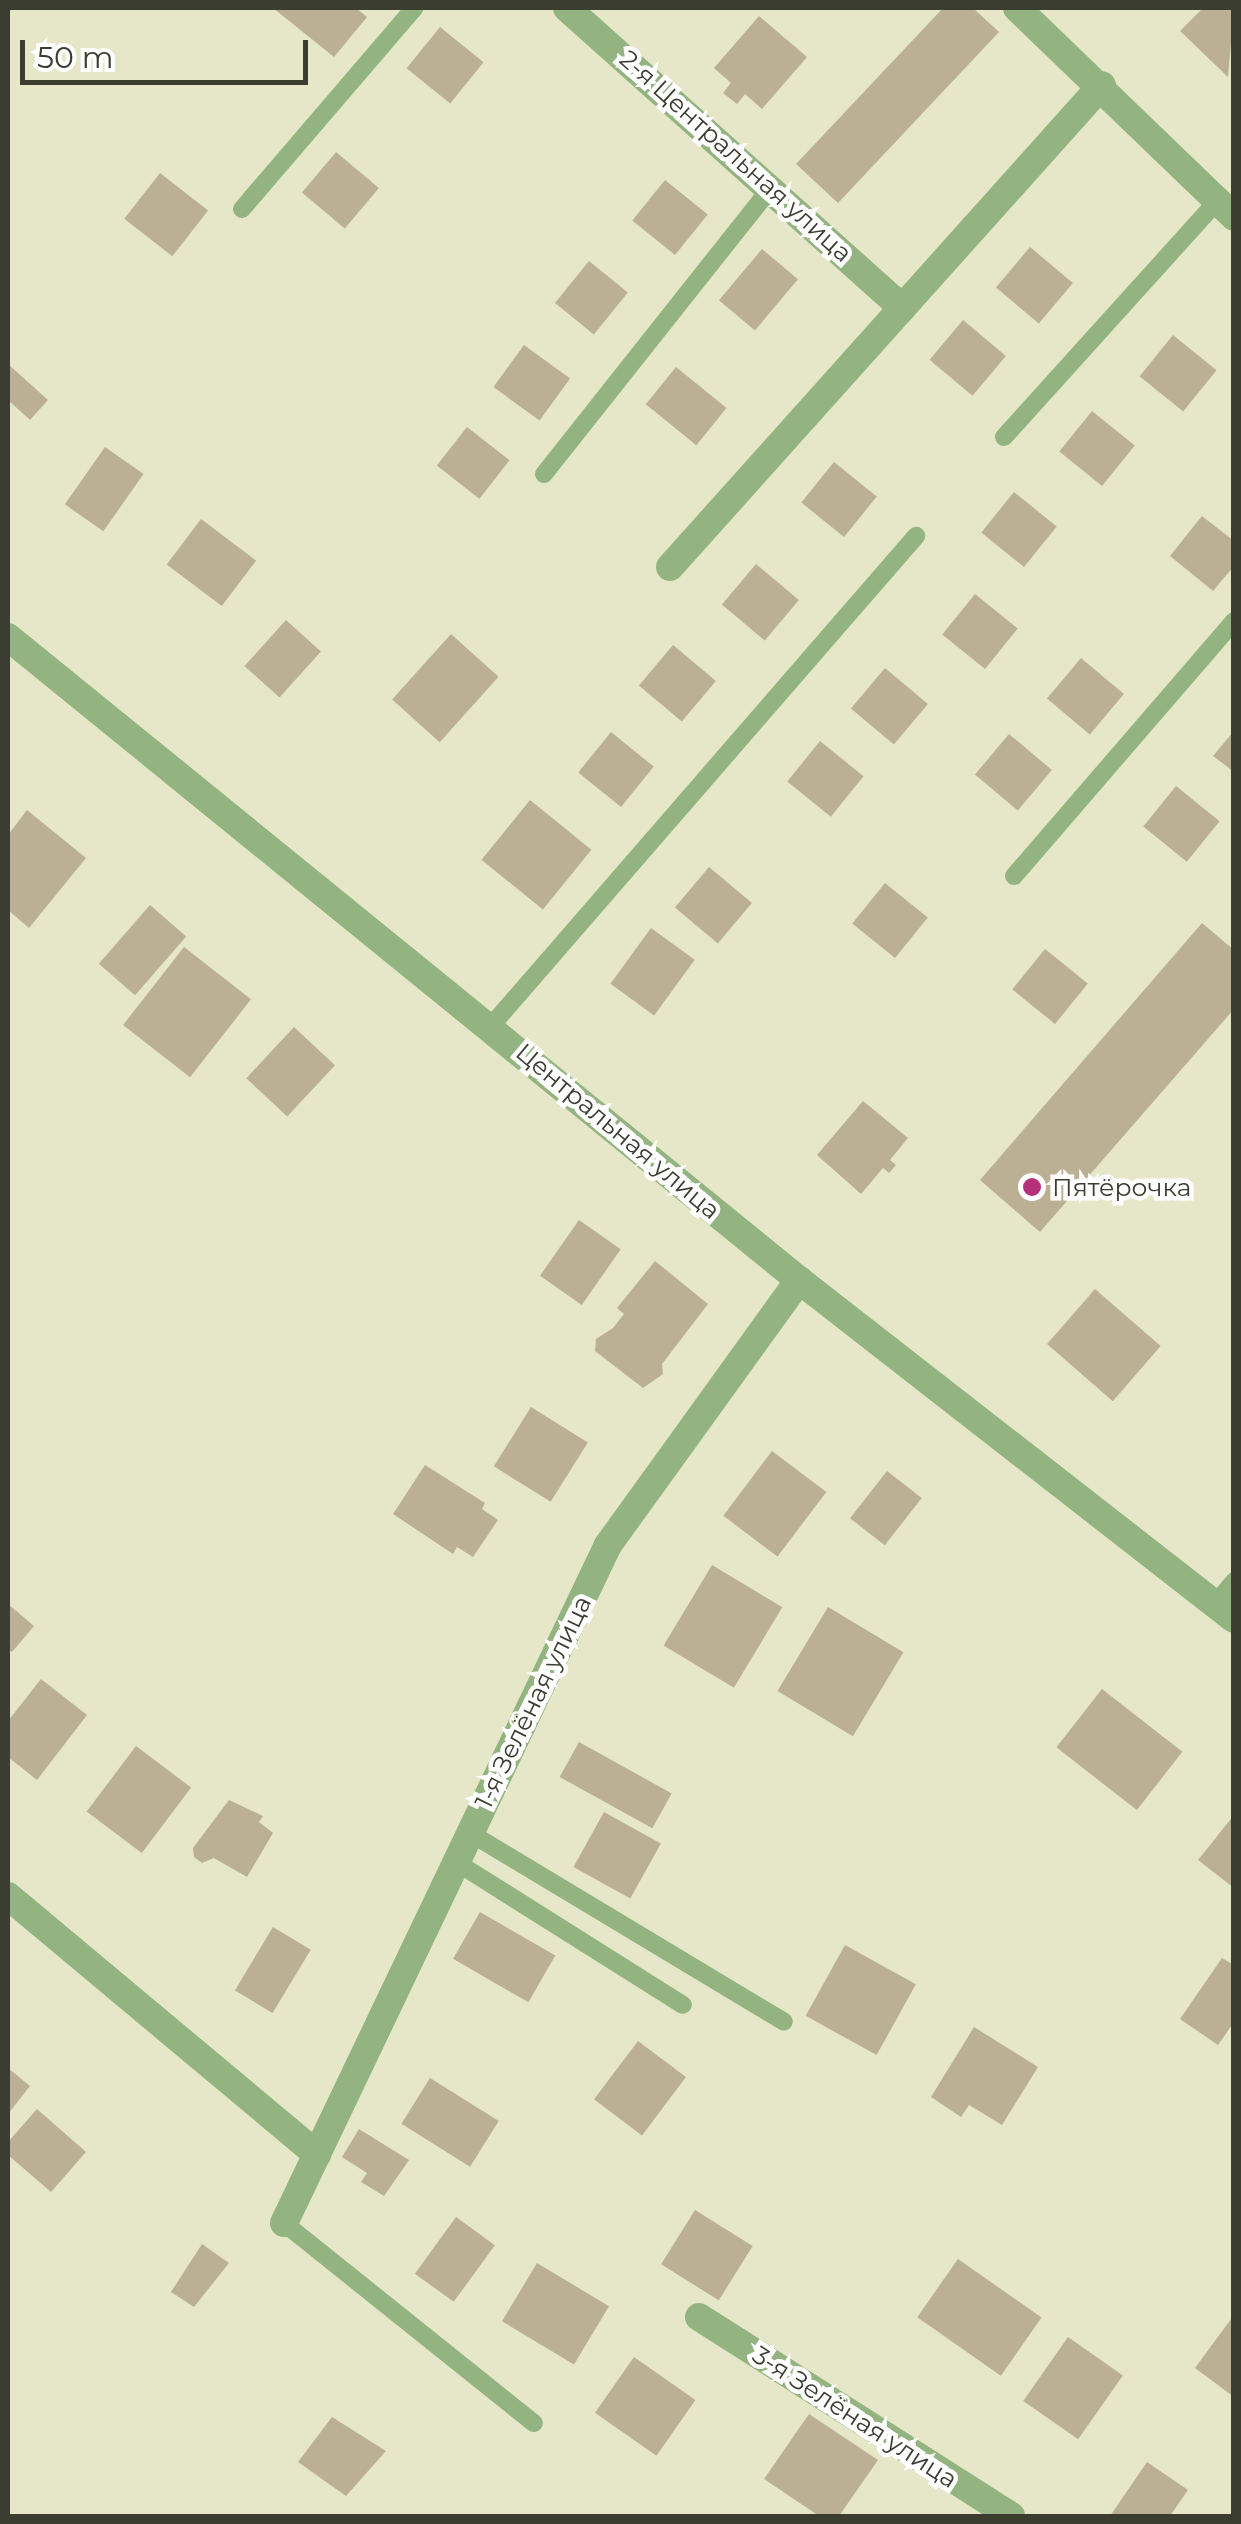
<!DOCTYPE html>
<html>
<head>
<meta charset="utf-8">
<style>
	body { margin:0 }
	#map { position:relative; width:1241px; height:2524px; overflow:hidden; background:#e5e7c8; font-family:Montserrat,sans-serif }
	div>[style] { position:absolute }
	[style*='--x'] { left:calc(var(--x)*1px); top:calc(var(--y)*1px); width:calc(var(--w)*1px); rotate:calc(var(--a)*1deg) }
	.building>* { inset:0; background:#bcb094; transform-origin:0 0 }
	.service>* { height:18px; margin:-9px; padding:0 9px; transform-origin:9px; border-radius:9px; background:#93b480 }
	.minor>* { height:28px; margin:-14px; padding:0 14px; transform-origin:14px; border-radius:14px; background:#93b480 }
	.tertiary>* { height:28px; margin:-14px; padding:0 14px; transform-origin:14px; border-radius:14px; background:#93b480 }
	.dots>* { width:28px; height:28px; translate:-50% -50%; box-sizing:border-box; border:5px solid #fff; border-radius:50% }
	span { translate:-50% -50%; white-space:nowrap; text-align:center; line-height:1.15; -webkit-text-stroke:9px #fff; paint-order:stroke }
	.street-label { font-size:25px; color:#3c3d31 }
	.poi-label { font-size:25px; color:#3c3d31 }
	.left { translate:0 -50%; text-align:left }
	.frame { position:absolute; inset:0; border:10px solid #3c3d31; pointer-events:none }
	.scale { position:absolute; left:20px; top:40px; width:288px; height:45px; box-sizing:border-box; border:5px solid #3c3d31; border-top:0; padding-left:12px; font-size:30px; line-height:35px; white-space:nowrap; color:#3c3d31; -webkit-text-stroke:8px #fff; paint-order:stroke }
</style>
</head>
<body>
<div id="map">
	<div class="building">
		<i style="clip-path:polygon(273px 8px,356px 8px,367px 17px,334px 57px)"></i>
		<i style="clip-path:polygon(943px 8px,973px 8px,999px 32px,838px 203px,796px 164px)"></i>
		<i style="clip-path:polygon(1203px 8px,1234px 8px,1228px 77px,1180px 31px)"></i>
		<i style="clip-path:polygon(759px 16px,807px 57px,762px 109px,745px 94px,737px 104px,723px 93px,731px 83px,714px 68px)"></i>
		<i style="left:440px;top:27px;width:56px;height:53px;rotate:39deg"></i>
		<i style="left:336px;top:152px;width:56px;height:53px;rotate:40deg"></i>
		<i style="left:160px;top:173px;width:61px;height:58px;rotate:38deg"></i>
		<i style="left:665px;top:180px;width:55px;height:52px;rotate:39deg"></i>
		<i style="left:1030px;top:247px;width:56px;height:53px;rotate:40deg"></i>
		<i style="left:762px;top:249px;width:47px;height:67px;rotate:40deg"></i>
		<i style="left:589px;top:261px;width:50px;height:54px;rotate:39deg"></i>
		<i style="left:963px;top:320px;width:56px;height:52px;rotate:40deg"></i>
		<i style="left:1173px;top:335px;width:56px;height:53px;rotate:39deg"></i>
		<i style="left:524px;top:345px;width:57px;height:52px;rotate:36deg"></i>
		<i style="clip-path:polygon(8px 364px,48px 400px,30px 420px,8px 400px)"></i>
		<i style="left:676px;top:367px;width:65px;height:48px;rotate:39deg"></i>
		<i style="left:1092px;top:411px;width:55px;height:52px;rotate:39deg"></i>
		<i style="left:467px;top:427px;width:54px;height:49px;rotate:38deg"></i>
		<i style="left:105px;top:447px;width:47px;height:70px;rotate:35deg"></i>
		<i style="left:834px;top:462px;width:55px;height:52px;rotate:39deg"></i>
		<i style="left:1014px;top:492px;width:55px;height:52px;rotate:39deg"></i>
		<i style="clip-path:polygon(1202px 516px,1234px 541px,1234px 566px,1213px 591px,1170px 556px)"></i>
		<i style="left:201px;top:519px;width:69px;height:57px;rotate:37deg"></i>
		<i style="left:756px;top:564px;width:56px;height:53px;rotate:40deg"></i>
		<i style="left:975px;top:594px;width:55px;height:52px;rotate:39deg"></i>
		<i style="left:286px;top:620px;width:47px;height:62px;rotate:42deg"></i>
		<i style="left:451px;top:634px;width:64px;height:88px;rotate:42deg"></i>
		<i style="left:673px;top:645px;width:56px;height:53px;rotate:40deg"></i>
		<i style="left:1081px;top:658px;width:56px;height:53px;rotate:40deg"></i>
		<i style="left:885px;top:668px;width:56px;height:53px;rotate:40deg"></i>
		<i style="clip-path:polygon(1234px 731px,1234px 772px,1213px 756px)"></i>
		<i style="left:611px;top:732px;width:55px;height:52px;rotate:39deg"></i>
		<i style="left:1009px;top:734px;width:56px;height:53px;rotate:40deg"></i>
		<i style="left:820px;top:741px;width:56px;height:52px;rotate:39deg"></i>
		<i style="left:1176px;top:786px;width:56px;height:52px;rotate:39deg"></i>
		<i style="left:530px;top:800px;width:79px;height:77px;rotate:39deg"></i>
		<i style="clip-path:polygon(27px 810px,86px 858px,29px 928px,8px 910px,8px 835px)"></i>
		<i style="left:709px;top:867px;width:56px;height:53px;rotate:40deg"></i>
		<i style="left:885px;top:883px;width:55px;height:52px;rotate:39deg"></i>
		<i style="left:150px;top:905px;width:48px;height:78px;rotate:41deg"></i>
		<i style="clip-path:polygon(1202px 923px,1234px 950px,1234px 1009px,1040px 1232px,980px 1180px)"></i>
		<i style="left:651px;top:928px;width:54px;height:69px;rotate:36deg"></i>
		<i style="left:184px;top:947px;width:85px;height:99px;rotate:38deg"></i>
		<i style="left:1045px;top:949px;width:55px;height:52px;rotate:39deg"></i>
		<i style="left:294px;top:1027px;width:56px;height:70px;rotate:43deg"></i>
		<i style="clip-path:polygon(863px 1101px,908px 1138px,890px 1160px,896px 1165px,889px 1173px,883px 1168px,861px 1194px,817px 1155px)"></i>
		<i style="left:579px;top:1220px;width:51px;height:68px;rotate:35deg"></i>
		<i style="clip-path:polygon(655px 1261px,708px 1304px,662px 1364px,663px 1374px,643px 1388px,595px 1351px,596px 1339px,613px 1328px,624px 1314px,617px 1308px)"></i>
		<i style="left:1095px;top:1289px;width:87px;height:73px;rotate:41deg"></i>
		<i style="left:531px;top:1407px;width:67px;height:70px;rotate:32deg"></i>
		<i style="left:772px;top:1451px;width:68px;height:81px;rotate:37deg"></i>
		<i style="clip-path:polygon(425px 1465px,485px 1503px,482px 1509px,498px 1520px,473px 1557px,457px 1547px,453px 1554px,393px 1514px)"></i>
		<i style="left:887px;top:1471px;width:44px;height:60px;rotate:38deg"></i>
		<i style="left:712px;top:1565px;width:82px;height:94px;rotate:31deg"></i>
		<i style="clip-path:polygon(8px 1604px,34px 1626px,12px 1652px,8px 1649px)"></i>
		<i style="left:828px;top:1607px;width:88px;height:98px;rotate:31deg"></i>
		<i style="clip-path:polygon(41px 1679px,87px 1715px,37px 1780px,8px 1757px,8px 1721px)"></i>
		<i style="left:1102px;top:1689px;width:102px;height:74px;rotate:38deg"></i>
		<i style="left:579px;top:1742px;width:106px;height:40px;rotate:29deg"></i>
		<i style="left:136px;top:1746px;width:69px;height:82px;rotate:37deg"></i>
		<i style="clip-path:polygon(229px 1800px,263px 1816px,259px 1822px,273px 1833px,247px 1877px,214px 1858px,202px 1863px,194px 1857px,193px 1848px)"></i>
		<i style="left:604px;top:1812px;width:65px;height:63px;rotate:29deg"></i>
		<i style="clip-path:polygon(1234px 1815px,1234px 1888px,1198px 1860px)"></i>
		<i style="left:480px;top:1912px;width:87px;height:54px;rotate:30deg"></i>
		<i style="left:273px;top:1927px;width:44px;height:74px;rotate:31deg"></i>
		<i style="left:845px;top:1945px;width:81px;height:81px;rotate:29deg"></i>
		<i style="clip-path:polygon(1222px 1958px,1234px 1965px,1234px 2022px,1218px 2045px,1180px 2019px)"></i>
		<i style="clip-path:polygon(974px 2027px,1038px 2067px,1002px 2125px,969px 2105px,961px 2117px,931px 2097px)"></i>
		<i style="left:638px;top:2041px;width:60px;height:73px;rotate:37deg"></i>
		<i style="clip-path:polygon(8px 2068px,30px 2086px,8px 2114px)"></i>
		<i style="left:430px;top:2078px;width:81px;height:54px;rotate:32deg"></i>
		<i style="clip-path:polygon(37px 2109px,86px 2152px,51px 2192px,8px 2155px,8px 2142px)"></i>
		<i style="clip-path:polygon(359px 2129px,409px 2160px,384px 2196px,361px 2182px,367px 2173px,342px 2157px)"></i>
		<i style="left:695px;top:2210px;width:68px;height:64px;rotate:32deg"></i>
		<i style="left:456px;top:2217px;width:48px;height:70px;rotate:36deg"></i>
		<i style="clip-path:polygon(202px 2244px,229px 2263px,194px 2307px,171px 2292px)"></i>
		<i style="left:958px;top:2259px;width:102px;height:71px;rotate:35deg"></i>
		<i style="left:537px;top:2263px;width:84px;height:68px;rotate:31deg"></i>
		<i style="clip-path:polygon(1234px 2315px,1234px 2397px,1195px 2368px)"></i>
		<i style="left:1068px;top:2337px;width:67px;height:78px;rotate:35deg"></i>
		<i style="left:634px;top:2357px;width:75px;height:68px;rotate:35deg"></i>
		<i style="clip-path:polygon(809px 2414px,878px 2460px,839px 2516px,819px 2516px,764px 2479px)"></i>
		<i style="clip-path:polygon(332px 2417px,386px 2451px,346px 2496px,298px 2462px)"></i>
		<i style="clip-path:polygon(1147px 2462px,1188px 2490px,1170px 2516px,1110px 2516px)"></i>
	</div>
	<div class="service">
		<i style="--x:242;--y:209;--w:265;--a:-49.4"></i>
		<i style="--x:1004;--y:437;--w:322;--a:-47.9"></i>
		<i style="--x:544;--y:474;--w:367;--a:-51.6"></i>
		<i style="--x:1014;--y:876;--w:337;--a:-49.2"></i>
		<i style="--x:491;--y:1026;--w:649;--a:-49.06"></i>
		<i style="--x:1215;--y:1604;--w:30;--a:-50"></i>
		<i style="--x:470;--y:1833;--w:366;--a:31"></i>
		<i style="--x:456;--y:1862;--w:268;--a:32.2"></i>
		<i style="--x:284;--y:2223;--w:320;--a:38.7"></i>
	</div>
	<div class="minor">
		<i style="--x:567;--y:8;--w:450;--a:41.8"></i>
		<i style="--x:1017;--y:8;--w:301;--a:43.9"></i>
		<i style="--x:670;--y:567;--w:647;--a:-48.13"></i>
		<i style="--x:8;--y:1896;--w:403;--a:39.9"></i>
		<i style="--x:284;--y:2223;--w:751;--a:-64.46"></i>
		<i style="--x:608;--y:1545;--w:327;--a:-54.2"></i>
		<i style="--x:699;--y:2317;--w:370;--a:32.5"></i>
	</div>
	<div class="tertiary">
		<i style="--x:8;--y:637;--w:1019;--a:39.11"></i>
		<i style="--x:799;--y:1280;--w:551;--a:37.93"></i>
	</div>
	<div class="dots">
		<i style="left:1032px;top:1187px;background:#b53279"></i>
	</div>
	<div class="street-label">
		<span style="left:736px;top:156px;rotate:42deg">2-я Центральная улица</span>
		<span style="left:618px;top:1131px;rotate:40deg">Центральная улица</span>
		<span style="left:533px;top:1702px;rotate:-64deg">1-я Зелёная улица</span>
		<span style="left:855px;top:2417px;rotate:33deg">3-я Зелёная улица</span>
	</div>
	<div class="poi-label">
		<span class="left" style="left:1052px;top:1187px">Пятёрочка</span>
	</div>
	<div class="frame"></div>
	<div class="scale">50 m</div>
</div>
</body>
</html>
